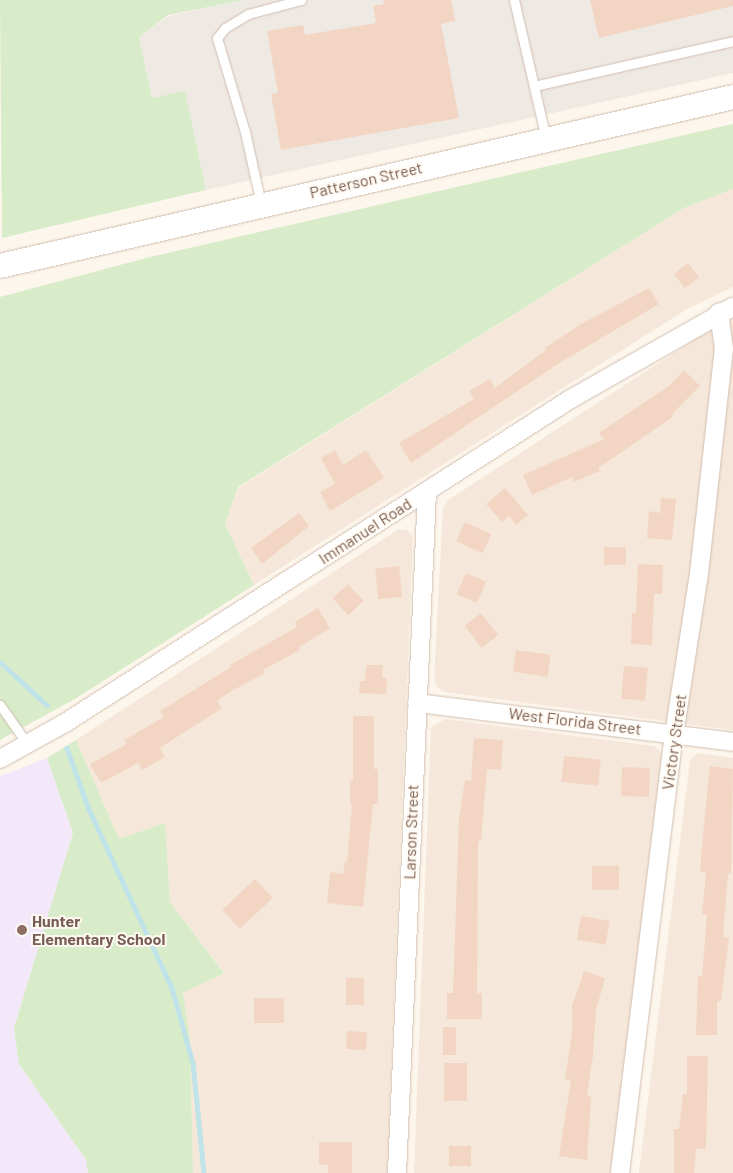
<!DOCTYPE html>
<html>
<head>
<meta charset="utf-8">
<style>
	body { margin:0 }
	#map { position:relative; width:733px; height:1173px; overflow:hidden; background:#fdf6ec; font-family:Barlow,sans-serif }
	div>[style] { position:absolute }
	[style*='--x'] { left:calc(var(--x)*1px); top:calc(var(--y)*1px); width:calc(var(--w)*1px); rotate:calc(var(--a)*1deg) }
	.residential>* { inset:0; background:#f5e8da }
	.industrial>* { inset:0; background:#efe9e4 }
	.education>* { inset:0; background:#f3e8fa }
	.green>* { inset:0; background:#d8ecc9 }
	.stream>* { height:4.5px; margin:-2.25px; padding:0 2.25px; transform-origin:2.25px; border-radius:2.25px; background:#bfe3e8 }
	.building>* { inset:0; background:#f3d5c3; transform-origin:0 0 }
	.roads { filter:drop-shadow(0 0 1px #d1beb0) drop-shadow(0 0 1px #d1beb0) }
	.service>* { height:9px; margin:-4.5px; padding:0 4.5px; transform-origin:4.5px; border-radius:4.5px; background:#fff }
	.minor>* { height:18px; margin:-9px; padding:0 9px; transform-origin:9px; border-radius:9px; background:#fff }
	.secondary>* { height:24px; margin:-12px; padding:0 12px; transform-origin:12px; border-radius:12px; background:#fff }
	.dots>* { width:14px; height:14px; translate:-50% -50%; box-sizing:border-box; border:2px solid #fffaf3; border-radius:50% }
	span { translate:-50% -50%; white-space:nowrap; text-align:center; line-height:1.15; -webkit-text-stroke:4px #fffaf3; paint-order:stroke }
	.street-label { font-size:16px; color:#7a5c4d }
	.education-label { font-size:16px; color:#785e54; font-weight:700 }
	.left { translate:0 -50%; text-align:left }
</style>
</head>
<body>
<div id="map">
	<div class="residential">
		<i style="clip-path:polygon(733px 189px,733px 287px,687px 309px,254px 585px,225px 524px,238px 488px,684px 208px)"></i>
		<i style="clip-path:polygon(733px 320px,733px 730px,444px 692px,438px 688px,434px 681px,443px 507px,448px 500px,700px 336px)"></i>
		<i style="clip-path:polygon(399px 529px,407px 530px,413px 536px,387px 1173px,193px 1173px,190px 1038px,183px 993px,224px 972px,170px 902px,165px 823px,119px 839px,76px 740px)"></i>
		<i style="clip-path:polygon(445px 719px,654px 746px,660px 750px,663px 757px,610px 1173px,414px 1173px,431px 727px)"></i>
		<i style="clip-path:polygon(698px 753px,733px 758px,733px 1173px,639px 1173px,690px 760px)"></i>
	</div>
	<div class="industrial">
		<i style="clip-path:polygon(245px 0,733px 0,733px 73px,206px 190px,185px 92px,152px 98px,139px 37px,168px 16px)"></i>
	</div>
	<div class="education">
		<i style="clip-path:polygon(47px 758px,73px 833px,14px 1028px,19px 1064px,86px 1160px,88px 1173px,0 1173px,0 776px)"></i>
	</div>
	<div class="green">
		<i style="clip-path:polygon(0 0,245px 0,168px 15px,139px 37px,152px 98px,185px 91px,206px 190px,2px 238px)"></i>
		<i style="clip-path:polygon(733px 124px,733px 189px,684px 208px,238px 487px,225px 524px,254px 585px,75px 699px,0 740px,0 297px,150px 257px)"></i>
		<i style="clip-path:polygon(76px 740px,119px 839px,165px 823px,170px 902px,224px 973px,183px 993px,190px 1038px,193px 1173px,88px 1173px,86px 1160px,19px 1064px,14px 1028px,73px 833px,47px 758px)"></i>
	</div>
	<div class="stream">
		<i style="--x:0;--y:662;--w:64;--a:42.5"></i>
		<i style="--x:67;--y:748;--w:63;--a:70.4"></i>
		<i style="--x:88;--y:807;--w:200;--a:65.1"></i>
		<i style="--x:172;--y:988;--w:78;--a:74.4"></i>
		<i style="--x:193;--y:1063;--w:111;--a:84.3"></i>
	</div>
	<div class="building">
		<i style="clip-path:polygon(383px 0,451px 0,455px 21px,441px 24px,459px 118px,281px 150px,271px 94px,278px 93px,267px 31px,303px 25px,305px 35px,376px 23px,373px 6px,384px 4px)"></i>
		<i style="clip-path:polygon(590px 0,733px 0,733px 6px,599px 38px)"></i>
		<i style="left:688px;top:263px;width:18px;height:18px;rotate:52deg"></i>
		<i style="clip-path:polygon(649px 288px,659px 304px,556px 365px,411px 463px,399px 443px,474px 399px,469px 391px,490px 379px,495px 388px,546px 350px,545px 348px,581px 324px)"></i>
		<i style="clip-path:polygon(684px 370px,700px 386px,672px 414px,673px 417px,598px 468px,600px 471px,574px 482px,572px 477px,532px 495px,523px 475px,604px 439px,599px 433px,669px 386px)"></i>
		<i style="clip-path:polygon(335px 450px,343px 465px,366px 450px,384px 478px,330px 511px,320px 492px,335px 484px,321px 458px)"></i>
		<i style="clip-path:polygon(505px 488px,528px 515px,516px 525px,509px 516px,502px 522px,486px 504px)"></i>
		<i style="clip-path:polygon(661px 498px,676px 499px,672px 540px,647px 538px,649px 511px,660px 513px)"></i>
		<i style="clip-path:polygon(299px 513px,309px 526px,262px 564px,251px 548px)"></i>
		<i style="left:465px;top:522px;width:29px;height:21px;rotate:25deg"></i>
		<i style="left:604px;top:547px;width:22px;height:18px"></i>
		<i style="clip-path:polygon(638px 564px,663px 565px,662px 594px,654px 594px,652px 645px,631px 644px,632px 613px,636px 613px)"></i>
		<i style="left:399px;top:566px;width:31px;height:24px;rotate:84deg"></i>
		<i style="left:466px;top:573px;width:22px;height:23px;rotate:24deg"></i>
		<i style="left:348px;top:584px;width:23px;height:21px;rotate:47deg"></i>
		<i style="clip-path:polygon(318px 608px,330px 628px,299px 647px,300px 650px,263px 670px,265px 673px,228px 693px,217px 701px,222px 708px,160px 748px,165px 757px,142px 770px,138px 763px,101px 783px,90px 764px,127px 744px,124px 740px,164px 717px,160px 711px,231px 667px,230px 665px,297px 627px,295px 622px)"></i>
		<i style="left:481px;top:613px;width:28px;height:21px;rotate:52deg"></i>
		<i style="left:516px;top:650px;width:35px;height:22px;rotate:8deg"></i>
		<i style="clip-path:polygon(366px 665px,383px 665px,382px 677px,387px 678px,386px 694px,359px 693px,360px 681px,365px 681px)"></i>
		<i style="left:624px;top:666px;width:24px;height:33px;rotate:5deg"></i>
		<i style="clip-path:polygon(353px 716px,374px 716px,374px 769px,378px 769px,378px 804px,373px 804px,363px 907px,327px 903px,330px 872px,343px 874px,345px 862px,347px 863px,352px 804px,350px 804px,350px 780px,353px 780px)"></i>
		<i style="clip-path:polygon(474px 738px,503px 740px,501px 770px,487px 769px,481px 841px,478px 841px,477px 993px,482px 993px,482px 1019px,447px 1019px,447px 993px,453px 993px,459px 818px,465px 780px,471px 781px)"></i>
		<i style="left:564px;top:756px;width:37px;height:26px;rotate:6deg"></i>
		<i style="clip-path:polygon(710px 766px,733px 769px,731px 874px,728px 874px,723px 937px,729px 938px,721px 1001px,717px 1001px,717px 1035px,696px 1035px,698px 976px,702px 976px,707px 915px,702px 914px,706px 872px,700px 872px,702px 844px)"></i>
		<i style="left:622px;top:767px;width:28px;height:29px;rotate:2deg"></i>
		<i style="left:592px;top:866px;width:27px;height:24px"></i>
		<i style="left:255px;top:879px;width:26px;height:45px;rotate:47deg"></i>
		<i style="left:581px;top:916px;width:29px;height:24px;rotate:10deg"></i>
		<i style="clip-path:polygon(584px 971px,605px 978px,596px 1010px,593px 1055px,587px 1096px,591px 1096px,587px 1160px,559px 1156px,571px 1080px,565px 1079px,572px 1033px,572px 1006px)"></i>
		<i style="left:346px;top:978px;width:18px;height:27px"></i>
		<i style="left:254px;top:998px;width:30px;height:25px"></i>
		<i style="left:443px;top:1027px;width:13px;height:28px"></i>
		<i style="left:347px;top:1031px;width:20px;height:18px;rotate:3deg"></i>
		<i style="clip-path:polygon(687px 1056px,708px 1056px,706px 1149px,696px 1149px,694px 1173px,674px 1173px,674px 1129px,679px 1129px,683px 1094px,687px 1094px)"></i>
		<i style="left:444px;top:1063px;width:23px;height:38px"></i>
		<i style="clip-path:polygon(319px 1142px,352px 1142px,352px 1173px,328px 1173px,328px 1165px,319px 1165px)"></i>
		<i style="left:449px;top:1146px;width:22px;height:20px"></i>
	</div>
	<div class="roads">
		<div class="service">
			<i style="--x:514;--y:0;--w:143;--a:77"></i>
			<i style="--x:534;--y:86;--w:204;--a:-12.7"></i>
			<i style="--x:261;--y:204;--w:74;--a:-102.5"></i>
			<i style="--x:245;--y:132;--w:98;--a:-106.6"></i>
			<i style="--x:217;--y:38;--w:13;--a:-51"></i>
			<i style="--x:225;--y:28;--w:27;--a:-31"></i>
			<i style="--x:248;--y:14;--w:55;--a:-14.8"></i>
			<i style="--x:0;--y:705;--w:49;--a:55"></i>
		</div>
		<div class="minor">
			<i style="--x:417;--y:703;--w:318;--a:7"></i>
			<i style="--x:0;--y:759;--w:74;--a:-29"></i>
			<i style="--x:65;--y:723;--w:599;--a:-32.65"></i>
			<i style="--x:569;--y:400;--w:189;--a:-29.6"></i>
			<i style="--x:397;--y:1173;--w:682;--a:-87.48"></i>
			<i style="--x:620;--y:1173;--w:441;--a:-83"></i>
			<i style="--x:674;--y:735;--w:163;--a:-81.2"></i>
			<i style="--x:699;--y:574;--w:226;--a:-83.7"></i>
			<i style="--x:724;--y:349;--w:37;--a:-98"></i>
		</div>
		<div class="secondary">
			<i style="--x:0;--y:266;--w:752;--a:-12.98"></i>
		</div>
	</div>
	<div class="dots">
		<i style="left:22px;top:930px;background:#8d6e63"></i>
	</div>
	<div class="street-label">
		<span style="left:366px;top:180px;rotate:-13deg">Patterson Street</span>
		<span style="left:365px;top:531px;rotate:-33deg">Immanuel Road</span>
		<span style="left:575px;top:721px;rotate:7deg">West Florida Street</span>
		<span style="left:674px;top:742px;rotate:-82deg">Victory Street</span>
		<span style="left:411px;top:832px;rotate:-88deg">Larson Street</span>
	</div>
	<div class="education-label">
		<span class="left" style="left:32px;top:930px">Hunter<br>Elementary School</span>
	</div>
</div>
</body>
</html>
